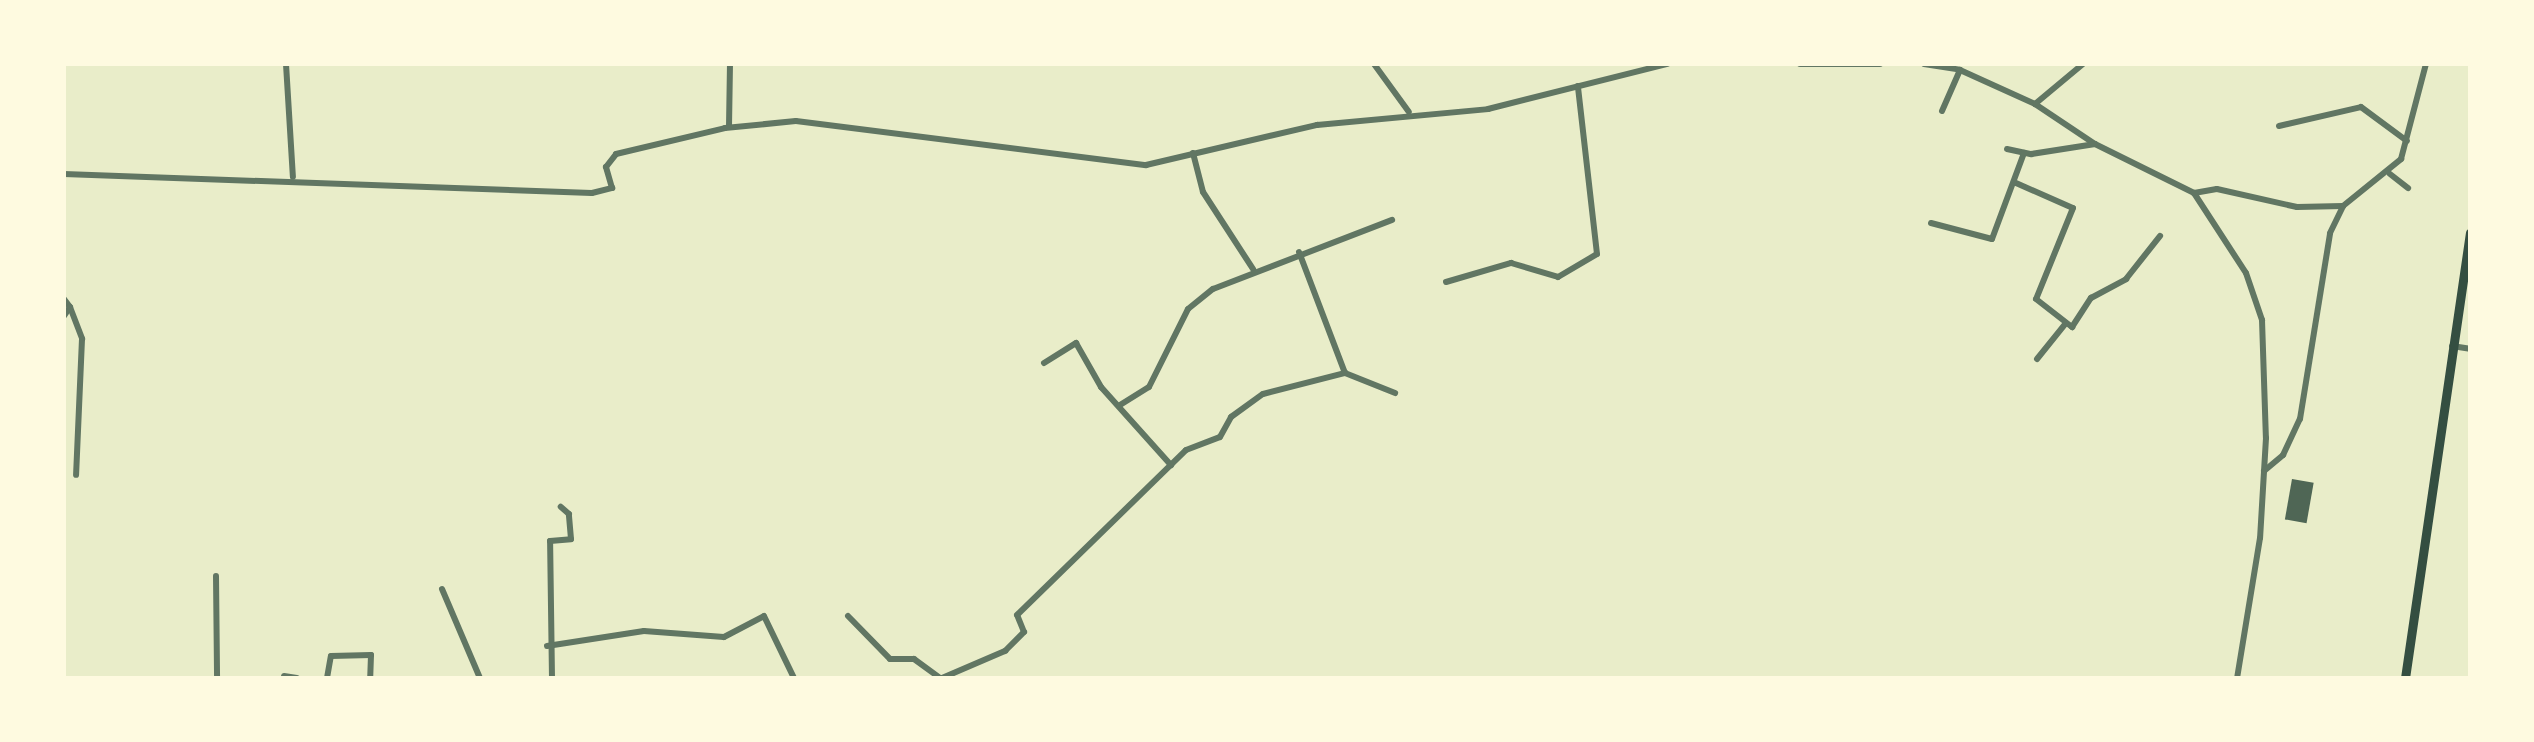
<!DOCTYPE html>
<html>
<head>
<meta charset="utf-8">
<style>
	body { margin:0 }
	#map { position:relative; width:2534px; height:742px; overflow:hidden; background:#e9edc9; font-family:"IBM Plex Serif",serif }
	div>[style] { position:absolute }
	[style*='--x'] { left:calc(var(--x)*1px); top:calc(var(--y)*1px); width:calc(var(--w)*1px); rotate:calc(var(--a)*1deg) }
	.building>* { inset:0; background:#4f6655; transform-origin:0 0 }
	.minor>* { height:6px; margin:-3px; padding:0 3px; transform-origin:3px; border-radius:3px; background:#617663 }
	.trunk>* { height:9px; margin:-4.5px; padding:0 4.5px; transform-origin:4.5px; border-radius:4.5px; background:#344e41 }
	span { translate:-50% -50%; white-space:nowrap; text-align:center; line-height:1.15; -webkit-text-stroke:6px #fefae0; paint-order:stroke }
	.frame { position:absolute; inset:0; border:66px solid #fefae0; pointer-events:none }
</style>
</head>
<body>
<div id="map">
	<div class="building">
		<i style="left:2292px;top:479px;width:22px;height:41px;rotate:10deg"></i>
	</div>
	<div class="minor">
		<i style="--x:286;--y:64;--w:113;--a:86.5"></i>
		<i style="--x:1374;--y:64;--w:59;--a:53.9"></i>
		<i style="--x:1800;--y:64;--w:80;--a:0"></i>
		<i style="--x:1924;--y:64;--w:36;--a:9"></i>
		<i style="--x:1960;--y:70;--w:82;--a:24.4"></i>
		<i style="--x:2035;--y:104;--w:72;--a:33.7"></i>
		<i style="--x:2095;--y:144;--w:110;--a:26.3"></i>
		<i style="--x:2194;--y:193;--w:95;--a:57"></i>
		<i style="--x:2246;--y:273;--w:50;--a:71.2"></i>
		<i style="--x:2262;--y:320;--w:118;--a:88.1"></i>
		<i style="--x:2266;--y:438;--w:100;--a:93.4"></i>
		<i style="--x:2260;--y:538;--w:142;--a:99.3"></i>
		<i style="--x:2035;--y:104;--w:62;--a:-39.8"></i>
		<i style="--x:1942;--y:111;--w:45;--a:-66.3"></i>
		<i style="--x:2279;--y:126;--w:84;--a:-13"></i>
		<i style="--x:2361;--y:107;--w:57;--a:36.5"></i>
		<i style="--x:729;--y:127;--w:63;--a:-89.1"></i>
		<i style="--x:2007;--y:149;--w:25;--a:12"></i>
		<i style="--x:2031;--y:154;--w:65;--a:-8.9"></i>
		<i style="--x:1193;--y:153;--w:40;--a:75.6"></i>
		<i style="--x:1203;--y:192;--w:92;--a:57"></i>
		<i style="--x:64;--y:174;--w:528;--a:2.06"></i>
		<i style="--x:592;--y:193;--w:21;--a:-14"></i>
		<i style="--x:612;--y:188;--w:22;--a:-106"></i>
		<i style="--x:606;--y:167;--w:16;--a:-52"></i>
		<i style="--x:616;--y:154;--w:112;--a:-13.4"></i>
		<i style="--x:725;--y:128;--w:71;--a:-5.6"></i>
		<i style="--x:796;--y:121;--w:353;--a:7.2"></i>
		<i style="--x:1146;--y:165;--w:176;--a:-13.2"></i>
		<i style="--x:1317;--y:125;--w:172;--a:-5.3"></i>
		<i style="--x:1488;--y:109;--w:185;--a:-14.1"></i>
		<i style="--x:2390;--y:174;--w:23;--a:38"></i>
		<i style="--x:2016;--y:183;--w:62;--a:23.7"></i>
		<i style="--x:2073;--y:208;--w:98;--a:112.1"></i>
		<i style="--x:2036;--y:299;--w:46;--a:37.9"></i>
		<i style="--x:2072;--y:327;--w:35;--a:-57"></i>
		<i style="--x:2091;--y:298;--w:40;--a:-28"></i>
		<i style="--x:2126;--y:279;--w:55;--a:-51.7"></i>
		<i style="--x:2194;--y:193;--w:23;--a:-10"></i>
		<i style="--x:2217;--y:189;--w:82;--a:12.7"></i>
		<i style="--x:2297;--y:207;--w:46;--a:-1.2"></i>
		<i style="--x:1931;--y:223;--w:63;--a:14.7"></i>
		<i style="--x:1992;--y:239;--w:92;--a:-69.6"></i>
		<i style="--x:1299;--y:252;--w:129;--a:69.2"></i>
		<i style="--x:1446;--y:282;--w:68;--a:-16.3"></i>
		<i style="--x:1511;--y:263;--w:49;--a:16.6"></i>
		<i style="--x:1558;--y:277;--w:45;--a:-30.5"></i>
		<i style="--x:1597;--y:254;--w:169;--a:-96.5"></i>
		<i style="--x:64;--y:299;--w:10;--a:53"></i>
		<i style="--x:70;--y:307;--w:11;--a:124"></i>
		<i style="--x:70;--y:307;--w:34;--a:69"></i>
		<i style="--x:82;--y:339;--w:136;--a:92.5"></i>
		<i style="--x:2452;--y:346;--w:18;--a:9"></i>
		<i style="--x:2037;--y:359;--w:46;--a:-51.1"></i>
		<i style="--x:1044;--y:363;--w:38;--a:-32"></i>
		<i style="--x:1076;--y:343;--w:51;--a:60.4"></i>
		<i style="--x:1101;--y:387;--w:105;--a:48.1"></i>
		<i style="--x:1120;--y:405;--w:34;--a:-32"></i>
		<i style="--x:1149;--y:387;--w:87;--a:-63.4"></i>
		<i style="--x:1188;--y:309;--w:32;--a:-39"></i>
		<i style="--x:1213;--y:289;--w:192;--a:-21.1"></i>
		<i style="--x:2264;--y:471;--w:25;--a:-40"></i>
		<i style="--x:2283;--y:455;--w:40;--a:-65"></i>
		<i style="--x:2300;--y:419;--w:188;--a:-80.8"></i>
		<i style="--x:2330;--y:233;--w:30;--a:-64"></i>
		<i style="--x:2343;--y:206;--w:75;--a:-39"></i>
		<i style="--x:2401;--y:159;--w:98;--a:-75.3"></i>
		<i style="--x:216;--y:576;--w:102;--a:89.4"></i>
		<i style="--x:442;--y:589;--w:97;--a:66.9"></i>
		<i style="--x:848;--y:616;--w:60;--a:45.7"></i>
		<i style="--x:890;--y:659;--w:24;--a:0"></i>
		<i style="--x:914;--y:659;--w:32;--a:36"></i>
		<i style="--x:547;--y:646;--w:98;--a:-8.8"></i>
		<i style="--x:644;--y:631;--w:80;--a:4.3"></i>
		<i style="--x:724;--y:637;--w:45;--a:-27.7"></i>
		<i style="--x:764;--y:616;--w:69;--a:64.2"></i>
		<i style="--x:284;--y:676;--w:13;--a:9"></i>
		<i style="--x:327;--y:678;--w:22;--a:-80"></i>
		<i style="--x:331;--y:656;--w:40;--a:-1.4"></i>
		<i style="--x:371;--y:655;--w:23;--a:92"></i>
		<i style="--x:552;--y:678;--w:137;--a:-90.8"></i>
		<i style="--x:550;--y:541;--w:21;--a:-5"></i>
		<i style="--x:571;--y:539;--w:25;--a:-95"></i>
		<i style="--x:569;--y:514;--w:11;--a:-139"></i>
		<i style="--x:942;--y:678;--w:69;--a:-23.2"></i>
		<i style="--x:1005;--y:651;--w:27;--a:-45"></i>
		<i style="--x:1024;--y:632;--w:18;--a:-112"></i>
		<i style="--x:1017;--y:615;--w:236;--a:-44.3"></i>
		<i style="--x:1186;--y:450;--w:36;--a:-21"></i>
		<i style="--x:1220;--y:437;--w:23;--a:-61"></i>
		<i style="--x:1231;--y:417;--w:39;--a:-36"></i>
		<i style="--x:1263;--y:394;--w:85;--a:-14.4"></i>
		<i style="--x:1345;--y:373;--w:54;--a:21.8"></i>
	</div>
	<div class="trunk">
		<i style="--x:2405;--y:678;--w:450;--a:-81.7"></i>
	</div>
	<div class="frame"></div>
</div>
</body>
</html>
